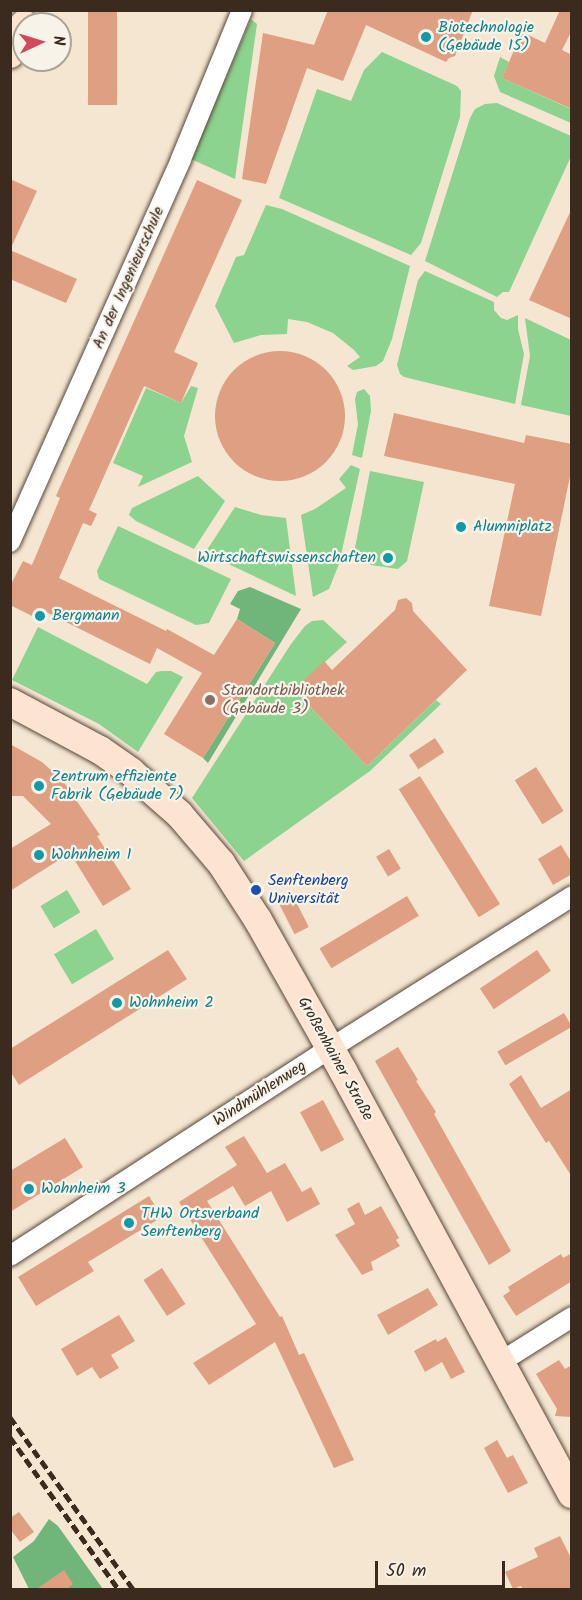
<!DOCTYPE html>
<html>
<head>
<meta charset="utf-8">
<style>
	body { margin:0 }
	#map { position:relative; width:582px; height:1600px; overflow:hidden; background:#f5e6d1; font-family:Kalam,sans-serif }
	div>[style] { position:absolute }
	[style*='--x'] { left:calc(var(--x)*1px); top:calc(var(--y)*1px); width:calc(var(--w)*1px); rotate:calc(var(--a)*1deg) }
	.green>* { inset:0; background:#8bd38e; transform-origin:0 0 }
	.forest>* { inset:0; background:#70b579 }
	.building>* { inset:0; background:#df9f82; transform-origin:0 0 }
	.round { border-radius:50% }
	.roads { filter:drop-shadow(0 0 2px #574639) drop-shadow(0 0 2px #574639) }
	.minor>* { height:20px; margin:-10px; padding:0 10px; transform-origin:10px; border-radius:10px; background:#fff }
	.secondary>* { height:28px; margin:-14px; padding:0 14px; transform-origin:14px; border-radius:14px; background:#fde4d1 }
	.rail>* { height:4.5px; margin-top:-2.25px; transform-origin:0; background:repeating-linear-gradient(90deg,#3b2a1e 0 9px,transparent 0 13.5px) }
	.dots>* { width:16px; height:16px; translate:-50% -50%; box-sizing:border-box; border:3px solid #f7f3e8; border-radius:50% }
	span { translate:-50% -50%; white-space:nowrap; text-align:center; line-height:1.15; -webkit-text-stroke:4.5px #f7f3e8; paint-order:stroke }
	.culture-label { font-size:16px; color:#0d838f }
	.left { translate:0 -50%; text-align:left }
	.right { translate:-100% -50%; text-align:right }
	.street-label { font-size:16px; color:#3b2a1e }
	.education-label { font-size:16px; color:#785e54 }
	.transit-label { font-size:16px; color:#164399 }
	.frame { position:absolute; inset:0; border:12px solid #3b2a1e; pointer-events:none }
	.north { position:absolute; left:12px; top:12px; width:60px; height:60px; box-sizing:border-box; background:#f7f3e8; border:2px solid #aca397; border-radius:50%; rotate:86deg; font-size:16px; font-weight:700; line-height:24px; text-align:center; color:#3b2a1e }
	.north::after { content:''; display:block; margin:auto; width:21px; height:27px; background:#d1495b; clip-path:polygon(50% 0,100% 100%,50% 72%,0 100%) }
	.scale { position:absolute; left:375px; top:1561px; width:130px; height:27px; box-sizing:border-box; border:3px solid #3b2a1e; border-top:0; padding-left:8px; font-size:18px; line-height:21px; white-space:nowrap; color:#3b2a1e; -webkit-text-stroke:4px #f7f3e8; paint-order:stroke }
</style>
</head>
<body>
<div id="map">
	<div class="green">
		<i style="clip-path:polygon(251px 19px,257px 24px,235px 179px,191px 159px)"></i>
		<i style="clip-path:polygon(382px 52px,457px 86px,461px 91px,460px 117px,421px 243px,411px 255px,279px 198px,317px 89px,351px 101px,364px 70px)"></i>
		<i style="clip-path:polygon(500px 57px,509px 62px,502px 78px,571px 109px,571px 123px,500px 92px,494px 76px)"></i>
		<i style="clip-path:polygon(497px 103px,571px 136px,572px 154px,509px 292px,503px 292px,497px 297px,425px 261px,470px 118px,475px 109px,485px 104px)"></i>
		<i style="clip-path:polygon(266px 205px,282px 209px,410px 266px,392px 339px,383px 361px,376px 366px,353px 370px,347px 366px,360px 357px,354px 350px,333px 333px,307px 322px,288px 319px,287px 334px,261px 335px,234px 343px,215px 306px,236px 257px,244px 255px)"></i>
		<i style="clip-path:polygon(425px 271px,494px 302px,494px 310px,501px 318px,507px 320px,518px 315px,518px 329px,524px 354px,515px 404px,404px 377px,400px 374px,397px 365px,418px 280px)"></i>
		<i style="clip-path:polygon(525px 318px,571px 340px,571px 416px,521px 405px,530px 356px)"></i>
		<i style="clip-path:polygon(191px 386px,198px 388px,184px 436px,192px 462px,138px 487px,143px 476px,113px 463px,146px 388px,181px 403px)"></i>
		<i style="clip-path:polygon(364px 389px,370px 396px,371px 411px,362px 458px,352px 455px,358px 424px,355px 399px,357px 392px)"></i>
		<i style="clip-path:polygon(351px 465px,360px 469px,339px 564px,329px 589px,313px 597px,301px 515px,315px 509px,346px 488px,339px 479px)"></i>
		<i style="clip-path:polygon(370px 471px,424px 482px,407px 561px,398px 569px,371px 565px,358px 556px,355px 548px)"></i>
		<i style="clip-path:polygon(198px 476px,225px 501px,194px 549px,136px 521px,129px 515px,132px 508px)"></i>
		<i style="clip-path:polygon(235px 507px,261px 515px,286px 518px,296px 596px,205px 553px)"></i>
		<i style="clip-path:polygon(118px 526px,231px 579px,209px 623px,196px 625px,99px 579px,97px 571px)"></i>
		<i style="clip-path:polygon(323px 620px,347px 642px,294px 690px,367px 766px,436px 700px,441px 704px,370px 771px,244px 861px,192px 798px,291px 644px,305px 626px,312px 621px)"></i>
		<i style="clip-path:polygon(38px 627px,147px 684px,156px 672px,162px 671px,171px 671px,183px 677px,138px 752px,99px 724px,12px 680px)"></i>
		<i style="left:67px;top:890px;width:26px;height:31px;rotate:59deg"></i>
		<i style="left:96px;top:929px;width:35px;height:49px;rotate:59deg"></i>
	</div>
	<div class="forest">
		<i style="clip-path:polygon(250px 587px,301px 609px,208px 763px,203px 758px,275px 643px,237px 619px,240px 609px,230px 604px,238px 591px)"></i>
		<i style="clip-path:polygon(49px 1519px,58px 1526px,103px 1589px,29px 1589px,13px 1557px,34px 1541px)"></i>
	</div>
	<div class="building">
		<i style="left:88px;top:10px;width:29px;height:95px"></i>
		<i style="clip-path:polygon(328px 10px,473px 10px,455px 56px,449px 58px,446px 62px,366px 25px,343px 81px,307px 68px,266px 184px,242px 179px,263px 33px,314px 45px)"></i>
		<i style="clip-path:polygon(560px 10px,572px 10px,572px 30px,562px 50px,572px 55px,572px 109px,502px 78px,522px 32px,545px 43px)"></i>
		<i style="clip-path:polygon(10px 179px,37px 191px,10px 250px)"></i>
		<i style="clip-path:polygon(197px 180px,242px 200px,174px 352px,198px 363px,181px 403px,144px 386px,89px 510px,97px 514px,91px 526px,83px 523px,59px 578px,166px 631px,167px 629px,214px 655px,237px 619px,275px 643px,203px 758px,164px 734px,202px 673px,157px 648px,150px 664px,38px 608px,34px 617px,10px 605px,10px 586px,23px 561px,32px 565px,60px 498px,56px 496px)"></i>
		<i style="clip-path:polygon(572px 208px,572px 319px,529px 300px)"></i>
		<i style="clip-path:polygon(10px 250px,77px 279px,66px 303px,10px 279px)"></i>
		<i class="round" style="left:215px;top:351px;width:130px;height:130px"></i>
		<i style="clip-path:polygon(394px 413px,524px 443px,526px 435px,572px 444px,572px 467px,541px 616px,489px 606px,515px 484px,384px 456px)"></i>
		<i style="clip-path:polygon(406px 598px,412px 603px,413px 611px,467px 670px,367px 766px,294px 690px,324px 661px,332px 670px,395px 610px,398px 600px)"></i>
		<i style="left:435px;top:738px;width:17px;height:31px;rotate:57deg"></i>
		<i style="clip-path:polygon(10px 744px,42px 762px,63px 781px,100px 835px,97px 836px,131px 889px,103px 906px,70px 853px,10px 891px,10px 849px,51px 824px,23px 796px,10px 796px)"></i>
		<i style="left:536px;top:767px;width:52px;height:25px;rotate:58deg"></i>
		<i style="left:420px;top:776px;width:151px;height:25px;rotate:58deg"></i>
		<i style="clip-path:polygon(561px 845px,572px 863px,572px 874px,553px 885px,538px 859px)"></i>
		<i style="left:389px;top:849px;width:23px;height:15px;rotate:59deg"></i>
		<i style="left:292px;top:894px;width:37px;height:16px;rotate:63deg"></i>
		<i style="left:407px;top:896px;width:23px;height:102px;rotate:59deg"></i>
		<i style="clip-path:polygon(168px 950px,187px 979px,19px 1085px,10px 1071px,10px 1049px)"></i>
		<i style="left:537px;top:950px;width:25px;height:69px;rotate:56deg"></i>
		<i style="left:564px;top:1013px;width:16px;height:77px;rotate:60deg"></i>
		<i style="clip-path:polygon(398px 1047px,418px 1080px,416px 1081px,436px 1112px,434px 1114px,511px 1251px,489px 1265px,375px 1061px)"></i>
		<i style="clip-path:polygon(521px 1075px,541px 1108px,572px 1089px,572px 1177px,549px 1141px,546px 1143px,509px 1084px)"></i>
		<i style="left:323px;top:1100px;width:45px;height:26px;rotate:62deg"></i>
		<i style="clip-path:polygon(244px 1136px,267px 1173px,285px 1163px,302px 1192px,311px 1187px,320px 1204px,287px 1222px,271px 1191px,245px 1206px,233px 1186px,207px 1201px,280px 1317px,282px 1316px,299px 1355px,304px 1353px,354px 1460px,334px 1468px,275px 1342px,209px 1385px,193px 1363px,256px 1324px,179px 1202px,237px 1165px,225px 1147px)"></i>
		<i style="clip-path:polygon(65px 1138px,83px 1167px,10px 1212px,10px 1171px)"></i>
		<i style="clip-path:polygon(149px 1196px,162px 1217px,88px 1262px,94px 1271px,36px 1306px,18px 1277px)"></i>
		<i style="clip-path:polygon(359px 1202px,365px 1215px,381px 1206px,399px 1238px,396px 1240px,400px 1246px,371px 1262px,373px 1270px,362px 1275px,335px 1235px,355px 1224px,347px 1209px)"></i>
		<i style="clip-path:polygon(572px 1253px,572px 1281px,516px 1316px,503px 1296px,510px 1291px,508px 1287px,561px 1254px,563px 1258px)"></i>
		<i style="left:162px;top:1268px;width:43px;height:22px;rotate:57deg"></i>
		<i style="clip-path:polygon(428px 1288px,438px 1305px,388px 1335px,377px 1315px)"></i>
		<i style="clip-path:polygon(119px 1315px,135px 1341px,111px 1355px,119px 1368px,100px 1379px,92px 1367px,77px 1376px,61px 1349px)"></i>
		<i style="clip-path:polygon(446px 1337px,465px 1372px,451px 1379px,442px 1362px,425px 1372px,414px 1351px,436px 1339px,437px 1342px)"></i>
		<i style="clip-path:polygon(559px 1360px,565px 1369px,572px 1365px,572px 1417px,555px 1416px,557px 1409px,536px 1374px)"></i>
		<i style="clip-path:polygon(497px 1440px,507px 1458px,513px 1455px,528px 1483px,508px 1493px,484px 1448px)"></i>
		<i style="clip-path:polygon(19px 1512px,34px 1532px,20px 1542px,10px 1529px,10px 1518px)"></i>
		<i style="clip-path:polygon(560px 1536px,572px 1560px,572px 1590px,523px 1590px,521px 1586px,513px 1589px,505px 1572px,538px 1557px,534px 1548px)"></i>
		<i style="clip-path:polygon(64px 1570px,73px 1584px,66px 1590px,35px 1590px)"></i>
	</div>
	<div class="roads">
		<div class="minor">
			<i style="--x:10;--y:542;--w:419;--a:-65.9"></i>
			<i style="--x:181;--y:159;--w:161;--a:-67.7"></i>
			<i style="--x:10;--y:1256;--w:369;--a:-33"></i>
			<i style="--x:320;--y:1055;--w:298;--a:-32.2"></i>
			<i style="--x:499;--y:1363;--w:86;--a:-32.2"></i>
		</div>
		<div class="secondary">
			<i style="--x:10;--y:54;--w:33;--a:-65"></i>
			<i style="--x:10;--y:702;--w:102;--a:28.1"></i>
			<i style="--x:100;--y:750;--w:38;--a:35"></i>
			<i style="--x:131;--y:772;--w:64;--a:41.2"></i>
			<i style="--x:179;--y:814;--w:65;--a:49.4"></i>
			<i style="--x:221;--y:863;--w:68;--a:57"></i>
			<i style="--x:258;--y:920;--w:173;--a:60.6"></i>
			<i style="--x:343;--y:1071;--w:481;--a:61.6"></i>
		</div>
	</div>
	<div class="rail">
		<i style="--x:10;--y:1417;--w:213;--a:54.4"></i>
		<i style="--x:10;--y:1437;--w:188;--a:54.5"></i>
	</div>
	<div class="dots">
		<i style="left:426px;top:37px;background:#0f9aa8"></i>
		<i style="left:461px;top:527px;background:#0f9aa8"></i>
		<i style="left:388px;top:558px;background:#0f9aa8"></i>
		<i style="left:40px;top:616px;background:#0f9aa8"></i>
		<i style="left:210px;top:700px;background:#8d6e63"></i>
		<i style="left:39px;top:786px;background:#0f9aa8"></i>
		<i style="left:39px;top:855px;background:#0f9aa8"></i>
		<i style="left:256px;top:890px;background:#1a4fb4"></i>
		<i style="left:117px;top:1003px;background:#0f9aa8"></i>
		<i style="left:29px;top:1189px;background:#0f9aa8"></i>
		<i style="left:129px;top:1223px;background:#0f9aa8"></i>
	</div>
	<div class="culture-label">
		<span class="left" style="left:438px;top:37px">Biotechnologie<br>(Gebäude 15)</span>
		<span class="left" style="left:473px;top:527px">Alumniplatz</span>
		<span class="right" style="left:376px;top:558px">Wirtschaftswissenschaften</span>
		<span class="left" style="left:52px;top:616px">Bergmann</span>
		<span class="left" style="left:51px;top:786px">Zentrum effiziente<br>Fabrik (Gebäude 7)</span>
		<span class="left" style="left:51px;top:855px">Wohnheim 1</span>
		<span class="left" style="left:129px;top:1003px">Wohnheim 2</span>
		<span class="left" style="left:41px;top:1189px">Wohnheim 3</span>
		<span class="left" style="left:141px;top:1223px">THW Ortsverband<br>Senftenberg</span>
	</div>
	<div class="street-label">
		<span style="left:129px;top:278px;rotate:-66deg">An der Ingenieurschule</span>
		<span style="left:335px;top:1059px;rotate:61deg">Großenhainer Straße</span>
		<span style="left:260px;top:1094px;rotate:-33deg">Windmühlenweg</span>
	</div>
	<div class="education-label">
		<span class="left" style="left:222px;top:700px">Standortbibliothek<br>(Gebäude 3)</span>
	</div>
	<div class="transit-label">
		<span class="left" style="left:268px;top:890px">Senftenberg<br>Universität</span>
	</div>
	<div class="frame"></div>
	<div class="north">N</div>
	<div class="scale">50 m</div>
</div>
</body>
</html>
